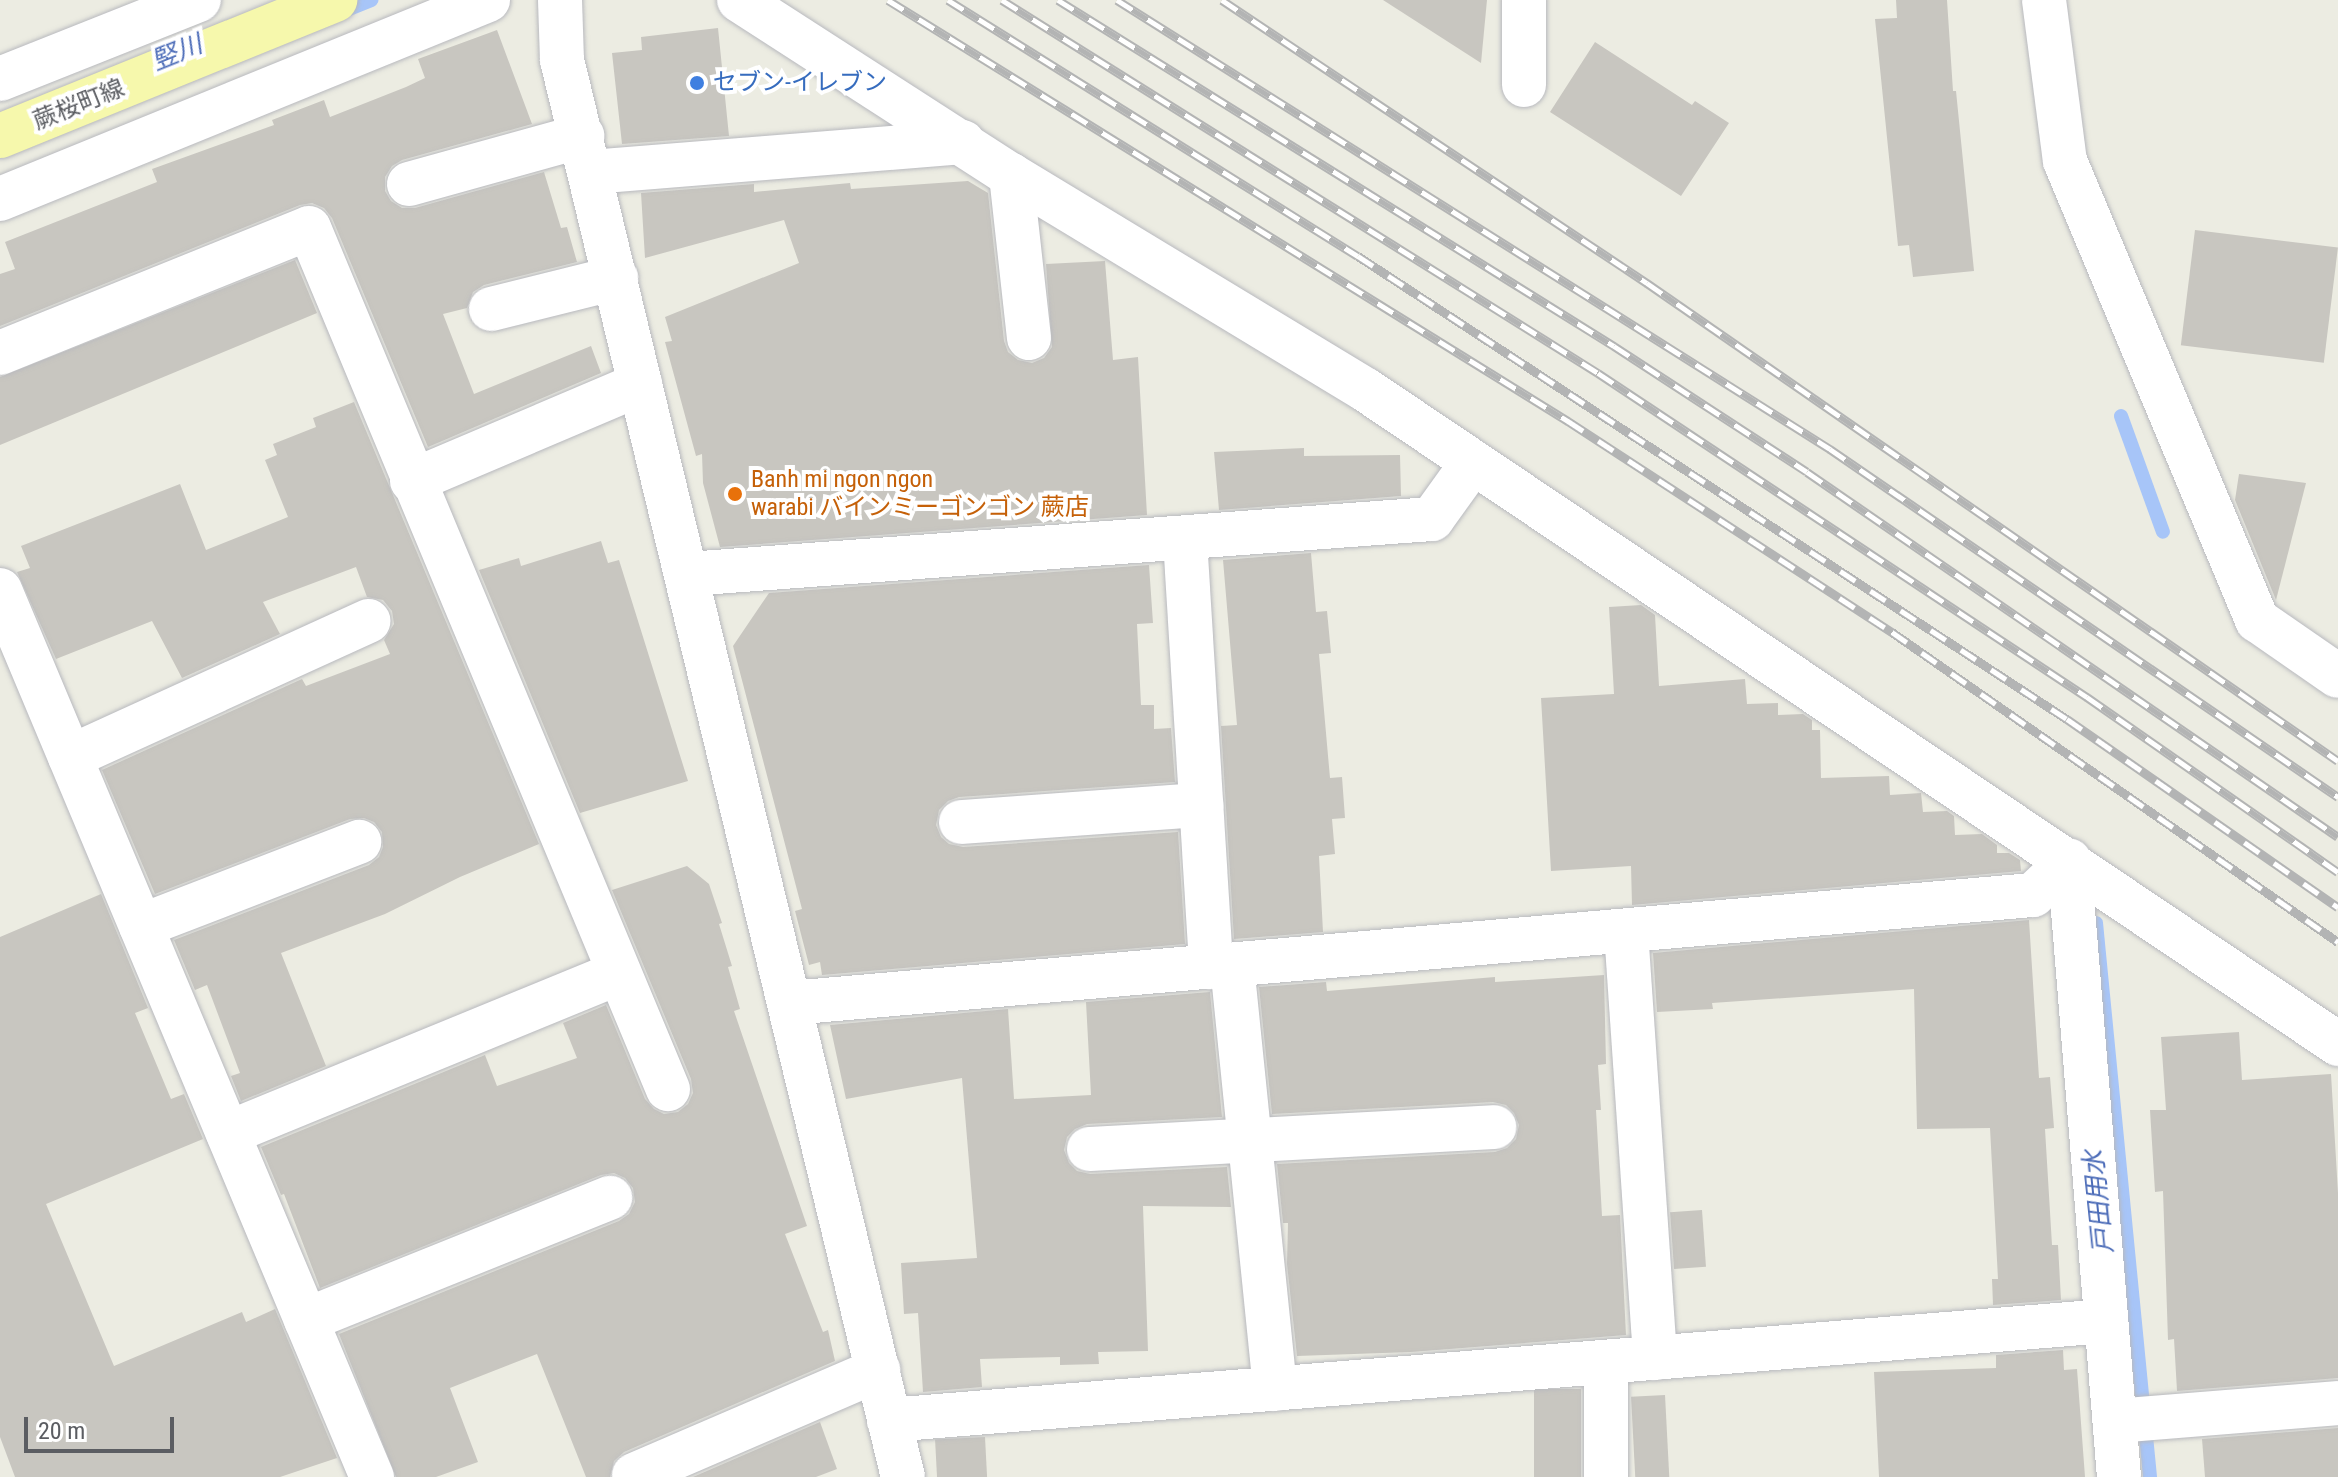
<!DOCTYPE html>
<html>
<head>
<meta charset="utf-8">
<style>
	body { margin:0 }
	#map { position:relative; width:2338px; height:1477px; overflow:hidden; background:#ecece2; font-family:"Roboto Condensed","Noto Sans JP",sans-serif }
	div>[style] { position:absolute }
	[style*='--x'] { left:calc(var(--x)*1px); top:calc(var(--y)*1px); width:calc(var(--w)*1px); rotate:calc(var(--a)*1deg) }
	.stream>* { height:14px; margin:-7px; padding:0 7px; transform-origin:7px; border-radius:7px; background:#a7c5f8 }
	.building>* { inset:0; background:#c8c6c0; transform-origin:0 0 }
	.roads { filter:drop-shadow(0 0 2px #b8b9be) drop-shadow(0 0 2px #b8b9be) }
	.minor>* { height:44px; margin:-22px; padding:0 22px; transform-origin:22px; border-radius:22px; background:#fff }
	.major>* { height:44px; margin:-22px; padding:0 22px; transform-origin:22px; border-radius:22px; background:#f6f8ac }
	.rail>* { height:9px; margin-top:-4.5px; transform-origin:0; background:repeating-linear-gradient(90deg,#fff 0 18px,#b3b4b4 0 36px); box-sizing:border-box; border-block:2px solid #b3b4b4 }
	.dots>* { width:22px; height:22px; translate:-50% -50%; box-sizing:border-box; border:4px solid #fff; border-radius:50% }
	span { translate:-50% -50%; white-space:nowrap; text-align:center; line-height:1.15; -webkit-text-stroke:8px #fff; paint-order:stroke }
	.shop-label { font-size:24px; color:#366cbe }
	.left { translate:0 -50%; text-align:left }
	.street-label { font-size:24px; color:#5b5d62 }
	.food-label { font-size:24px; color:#c56008 }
	.water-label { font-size:26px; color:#4c6cb8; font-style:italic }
	.scale { position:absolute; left:24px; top:1417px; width:150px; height:36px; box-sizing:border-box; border:4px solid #5b5d62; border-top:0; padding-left:10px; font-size:24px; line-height:28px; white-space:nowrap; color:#5b5d62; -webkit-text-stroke:6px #fff; paint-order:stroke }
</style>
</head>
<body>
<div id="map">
	<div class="stream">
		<i style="--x:339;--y:13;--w:35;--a:-22"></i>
		<i style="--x:2121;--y:416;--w:123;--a:70.1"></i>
		<i style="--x:2096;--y:923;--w:557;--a:84.43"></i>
	</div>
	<div class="building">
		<i style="clip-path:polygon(1383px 0,1487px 0,1481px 63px)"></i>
		<i style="clip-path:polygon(1896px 0,1947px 0,1953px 91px,1956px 91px,1974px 271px,1913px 277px,1909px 245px,1898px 246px,1875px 19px,1897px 18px)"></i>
		<i style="clip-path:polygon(718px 28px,729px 136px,622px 144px,612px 53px,642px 50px,641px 37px)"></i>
		<i style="clip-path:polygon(497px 30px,532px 124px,402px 160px,392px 166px,385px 177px,385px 191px,391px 201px,402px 208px,415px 208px,544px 172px,561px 228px,567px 227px,577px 262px,484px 285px,473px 292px,467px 308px,443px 314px,474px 394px,591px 346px,601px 373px,428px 447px,332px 218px,324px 208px,312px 203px,300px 205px,0 326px,0 274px,15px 269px,5px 242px,157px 182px,152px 169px,274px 125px,272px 120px,324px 100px,330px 117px,406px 87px,425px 78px,418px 59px)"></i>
		<i style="clip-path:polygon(1595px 42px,1692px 105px,1695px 101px,1729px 123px,1681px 196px,1550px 112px)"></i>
		<i style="clip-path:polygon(968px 181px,988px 193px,1004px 341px,1008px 352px,1018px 360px,1032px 363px,1044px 358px,1052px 347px,1046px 264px,1105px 261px,1113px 360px,1138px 357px,1147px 515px,720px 547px,703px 483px,702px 454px,696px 456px,665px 342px,672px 341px,665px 317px,799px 263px,784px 220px,645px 258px,641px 193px,754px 184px,754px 192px,850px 183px,851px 189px)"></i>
		<i style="left:2195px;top:230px;width:144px;height:116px;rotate:7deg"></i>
		<i style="clip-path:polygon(295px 260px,317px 313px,0 445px,0 377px)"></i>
		<i style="clip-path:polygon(354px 402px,539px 844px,460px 877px,385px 914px,281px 953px,326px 1066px,241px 1101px,231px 1076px,240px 1073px,207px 985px,195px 990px,174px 940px,369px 865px,379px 857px,383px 847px,382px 832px,374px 822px,364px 818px,350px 819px,155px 894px,102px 770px,302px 679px,306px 686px,390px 654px,384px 640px,394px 624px,392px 611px,383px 600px,367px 597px,356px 567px,263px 602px,280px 634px,182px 678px,152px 621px,56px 659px,17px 572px,30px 568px,21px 546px,180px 484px,206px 550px,288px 517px,265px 460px,277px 455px,273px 444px,316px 427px,313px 418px)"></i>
		<i style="clip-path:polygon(1304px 448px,1304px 456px,1400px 455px,1401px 496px,1219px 510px,1214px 452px)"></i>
		<i style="clip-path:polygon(2239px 474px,2306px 483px,2276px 600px,2235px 500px)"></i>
		<i style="clip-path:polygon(601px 541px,608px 563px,619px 560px,688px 781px,580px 813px,479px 570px,519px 558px,521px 566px)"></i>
		<i style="clip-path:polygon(1311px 553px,1316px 612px,1327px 611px,1331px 653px,1319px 654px,1330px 778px,1342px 777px,1345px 818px,1332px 819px,1335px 854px,1319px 856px,1323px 932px,1234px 939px,1221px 726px,1237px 725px,1223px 560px)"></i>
		<i style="clip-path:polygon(1149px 565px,1153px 623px,1137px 624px,1141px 705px,1154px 705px,1154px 729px,1171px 728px,1175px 782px,959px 797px,948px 801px,939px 810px,936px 825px,941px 837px,949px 844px,963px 847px,1178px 832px,1185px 944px,822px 975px,820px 962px,809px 965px,795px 911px,802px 909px,733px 646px,769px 593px)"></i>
		<i style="clip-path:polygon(1641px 605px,1655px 615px,1659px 686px,1745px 679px,1747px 704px,1778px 703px,1778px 715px,1803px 714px,1812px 720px,1812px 730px,1820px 730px,1821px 778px,1889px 776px,1890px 795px,1921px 793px,1923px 812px,1947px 811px,1954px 816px,1955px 835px,1982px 834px,1997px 845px,1997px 853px,2009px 853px,2020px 860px,2021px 871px,1632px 905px,1631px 866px,1551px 871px,1541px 698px,1614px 694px,1609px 607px)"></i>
		<i style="clip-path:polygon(687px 866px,709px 884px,722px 923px,719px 924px,732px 966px,728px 967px,740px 1009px,734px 1011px,807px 1226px,785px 1234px,823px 1332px,828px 1330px,835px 1361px,624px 1452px,614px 1461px,610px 1477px,586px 1477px,537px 1354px,450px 1388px,478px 1462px,436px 1477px,396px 1477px,339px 1334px,619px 1221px,629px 1214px,635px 1202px,633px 1188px,625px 1178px,614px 1173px,601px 1175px,320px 1288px,284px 1194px,281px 1195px,261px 1147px,485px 1055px,497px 1086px,577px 1058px,563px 1023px,606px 1005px,645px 1099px,654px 1109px,664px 1114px,678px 1112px,688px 1104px,693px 1093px,691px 1079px,612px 890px)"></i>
		<i style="clip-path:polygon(101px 894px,148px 1008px,135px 1013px,171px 1099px,184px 1094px,203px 1139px,46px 1204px,114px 1366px,242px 1312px,246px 1322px,275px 1309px,337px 1458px,280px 1477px,15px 1477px,0 1437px,0 937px)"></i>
		<i style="clip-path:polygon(2029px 920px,2039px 1078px,2050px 1077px,2054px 1128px,2045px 1129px,2052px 1245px,2058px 1245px,2061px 1300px,1993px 1305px,1992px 1279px,1998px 1279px,1990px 1128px,1917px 1129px,1914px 989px,1712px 1003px,1713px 1009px,1657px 1012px,1653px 953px)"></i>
		<i style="clip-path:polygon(1604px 975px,1606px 1064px,1598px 1065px,1601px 1110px,1596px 1110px,1602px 1216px,1620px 1215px,1626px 1335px,1411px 1352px,1297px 1356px,1287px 1264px,1288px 1223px,1283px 1223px,1277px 1164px,1495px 1152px,1507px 1148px,1516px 1139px,1519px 1125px,1514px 1113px,1506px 1105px,1493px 1102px,1272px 1114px,1259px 987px,1326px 982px,1327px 991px,1495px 977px,1495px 982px)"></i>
		<i style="clip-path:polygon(1210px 992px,1222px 1117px,1087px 1124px,1075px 1129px,1067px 1137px,1064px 1150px,1069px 1163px,1077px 1171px,1090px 1174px,1227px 1167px,1231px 1207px,1143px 1206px,1148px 1351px,1098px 1352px,1099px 1364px,1060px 1365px,1060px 1357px,980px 1359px,982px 1387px,923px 1392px,918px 1313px,904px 1314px,901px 1263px,977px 1258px,962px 1078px,846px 1099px,830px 1025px,1008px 1009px,1014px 1099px,1091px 1095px,1086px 1002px)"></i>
		<i style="clip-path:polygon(2239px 1032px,2242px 1080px,2331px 1074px,2338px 1193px,2338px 1378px,2177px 1391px,2174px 1339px,2168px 1340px,2163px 1191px,2155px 1192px,2150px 1110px,2166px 1110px,2161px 1037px)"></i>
		<i style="left:1702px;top:1210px;width:57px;height:32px;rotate:86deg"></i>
		<i style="clip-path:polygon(2063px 1350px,2064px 1370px,2077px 1369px,2085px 1477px,1879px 1477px,1874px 1372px,1996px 1368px,1996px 1355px)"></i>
		<i style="left:1581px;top:1389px;width:88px;height:47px;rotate:90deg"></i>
		<i style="left:1665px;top:1395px;width:82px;height:34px;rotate:87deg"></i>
		<i style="clip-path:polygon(820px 1422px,837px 1469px,816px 1477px,693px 1477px)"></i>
		<i style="clip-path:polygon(2338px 1428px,2338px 1477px,2205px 1477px,2202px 1439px)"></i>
		<i style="left:985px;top:1437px;width:40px;height:50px;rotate:87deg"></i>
	</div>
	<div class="roads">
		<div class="minor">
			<i style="--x:560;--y:0;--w:60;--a:88.1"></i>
			<i style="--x:562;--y:60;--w:1457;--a:76.47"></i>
			<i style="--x:739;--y:0;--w:323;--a:32.8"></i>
			<i style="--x:1011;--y:175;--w:415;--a:31.2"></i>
			<i style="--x:1366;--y:390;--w:1172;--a:33.93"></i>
			<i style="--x:2044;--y:0;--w:162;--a:82.6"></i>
			<i style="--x:2065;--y:161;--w:498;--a:67.3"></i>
			<i style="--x:2257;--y:620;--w:98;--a:34.7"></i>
			<i style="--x:0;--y:79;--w:214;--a:-21.7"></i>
			<i style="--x:1524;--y:85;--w:85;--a:-90"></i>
			<i style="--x:591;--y:172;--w:373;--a:-4.6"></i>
			<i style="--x:1011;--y:175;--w:164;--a:83.7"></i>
			<i style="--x:409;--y:184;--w:180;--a:-15.5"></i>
			<i style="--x:0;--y:199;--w:527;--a:-22.18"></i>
			<i style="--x:491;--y:309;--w:129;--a:-13.9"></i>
			<i style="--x:0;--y:353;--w:333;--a:-22"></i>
			<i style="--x:309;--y:228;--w:933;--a:67.37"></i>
			<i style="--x:412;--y:481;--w:248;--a:-23"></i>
			<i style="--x:1185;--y:539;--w:429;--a:86.5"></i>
			<i style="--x:688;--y:574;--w:746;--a:-4.23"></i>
			<i style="--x:1432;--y:519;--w:70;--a:-54.3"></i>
			<i style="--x:0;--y:590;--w:962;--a:67.25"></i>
			<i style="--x:70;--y:757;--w:328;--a:-24.5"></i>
			<i style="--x:961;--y:822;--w:241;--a:-4.1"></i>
			<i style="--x:2069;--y:861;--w:618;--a:85.36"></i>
			<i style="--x:141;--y:926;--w:234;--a:-21.1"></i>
			<i style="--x:1626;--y:931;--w:428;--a:86.1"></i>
			<i style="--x:1232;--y:965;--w:426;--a:84.2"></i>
			<i style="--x:790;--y:1003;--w:1248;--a:-4.97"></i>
			<i style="--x:2033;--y:895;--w:50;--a:-43.4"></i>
			<i style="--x:228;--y:1133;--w:422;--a:-22.3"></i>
			<i style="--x:1089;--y:1149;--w:406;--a:-3.1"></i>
			<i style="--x:306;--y:1320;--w:328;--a:-21.9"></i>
			<i style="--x:1606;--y:1362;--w:115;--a:90"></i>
			<i style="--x:889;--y:1420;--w:1221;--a:-4.65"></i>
			<i style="--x:2115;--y:1421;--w:224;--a:-4.6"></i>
			<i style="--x:634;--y:1475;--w:266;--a:-23.3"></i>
		</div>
		<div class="major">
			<i style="--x:0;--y:136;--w:362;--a:-22.1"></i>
		</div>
	</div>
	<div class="rail">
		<i style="--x:888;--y:0;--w:800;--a:31.76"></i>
		<i style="--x:1568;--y:421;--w:387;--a:33.1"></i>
		<i style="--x:1892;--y:632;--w:543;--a:34.8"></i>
		<i style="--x:948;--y:0;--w:483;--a:32"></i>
		<i style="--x:1358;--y:256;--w:847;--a:33.15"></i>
		<i style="--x:2067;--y:719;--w:330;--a:34.8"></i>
		<i style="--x:1002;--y:0;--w:703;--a:32.04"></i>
		<i style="--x:1598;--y:373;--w:587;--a:33.53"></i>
		<i style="--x:2087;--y:697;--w:306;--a:34.9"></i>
		<i style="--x:1058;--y:0;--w:655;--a:31.89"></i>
		<i style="--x:1614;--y:346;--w:230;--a:33.1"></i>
		<i style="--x:1807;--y:472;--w:644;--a:34.5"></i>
		<i style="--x:1117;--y:0;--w:843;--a:32.2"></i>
		<i style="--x:1830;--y:449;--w:616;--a:34.41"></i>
		<i style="--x:1222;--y:0;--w:511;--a:33.66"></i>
		<i style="--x:1647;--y:283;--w:840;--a:34.67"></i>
	</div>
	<div class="dots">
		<i style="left:697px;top:83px;background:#3f7fe0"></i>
		<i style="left:735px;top:494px;background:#e8710a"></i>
	</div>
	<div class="shop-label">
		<span class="left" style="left:713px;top:83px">セブン-イレブン</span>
	</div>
	<div class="street-label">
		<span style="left:79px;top:105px;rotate:-22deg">蕨桜町線</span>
	</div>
	<div class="food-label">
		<span class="left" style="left:751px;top:494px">Banh mi ngon ngon<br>warabi バインミーゴンゴン 蕨店</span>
	</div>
	<div class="water-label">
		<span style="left:177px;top:53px;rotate:-22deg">竪川</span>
		<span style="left:2099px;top:1202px;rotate:-96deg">戸田用水</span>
	</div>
	<div class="scale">20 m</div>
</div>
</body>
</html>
